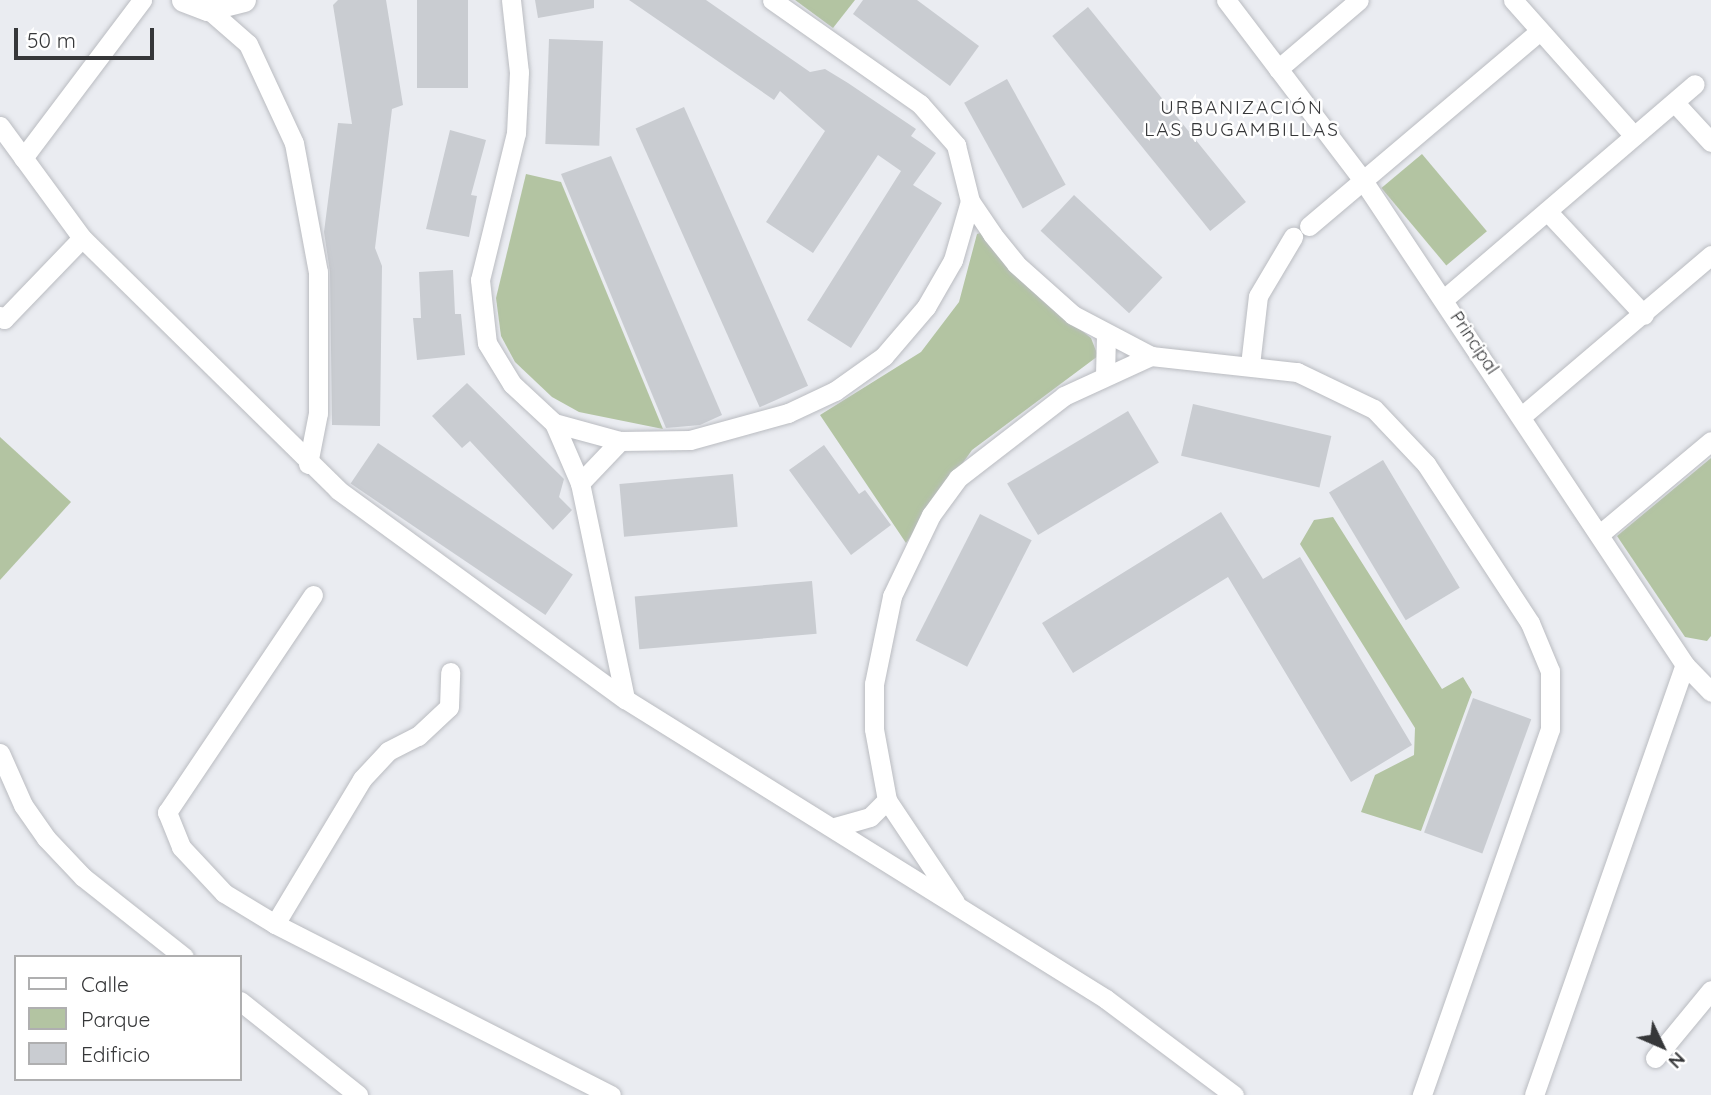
<!DOCTYPE html>
<html>
<head>
<meta charset="utf-8">
<style>
	body { margin:0 }
	#map { position:relative; width:1711px; height:1095px; overflow:hidden; background:#eaecf1; font-family:Quicksand,sans-serif }
	div>[style] { position:absolute }
	[style*='--x'] { left:calc(var(--x)*1px); top:calc(var(--y)*1px); width:calc(var(--w)*1px); rotate:calc(var(--a)*1deg) }
	.green>* { inset:0; background:#b3c4a2; transform-origin:0 0 }
	.building>* { inset:0; background:#c9ccd1; transform-origin:0 0 }
	.roads { filter:drop-shadow(0 0 2px #babcc1) drop-shadow(0 0 2px #babcc1) }
	.minor>* { height:19px; margin:-9.5px; padding:0 9.5px; transform-origin:9.5px; border-radius:9.5px; background:#fff }
	.tertiary>* { height:24px; margin:-12px; padding:0 12px; transform-origin:12px; border-radius:12px; background:#fff }
	span { translate:-50% -50%; white-space:nowrap; text-align:center; line-height:1.15; -webkit-text-stroke:5px #fff; paint-order:stroke }
	.street-label { font-size:18px; color:#363739 }
	.neighbourhood-label { font-size:19px; color:#363739; letter-spacing:2px }
	.legend { position:absolute; left:14px; top:955px; width:228px; height:126px; box-sizing:border-box; background:#fff; border:2px solid #afafb0; margin:0; padding:9px 12px; list-style:none; font-size:21px; color:#363739 }
	.legend li { display:flex; align-items:center; gap:14px; height:35px }
	.legend b { width:35px; border:2px solid #afafb0 }
	.north { position:absolute; left:1627px; top:1011px; width:70px; height:70px; -webkit-text-stroke:5px #fff; paint-order:stroke; rotate:134deg; font-size:19px; font-weight:700; line-height:28px; text-align:center; color:#363739 }
	.north::after { content:''; display:block; margin:auto; width:24px; height:32px; background:#363739; clip-path:polygon(50% 0,100% 100%,50% 72%,0 100%) }
	.scale { position:absolute; left:14px; top:28px; width:140px; height:32px; box-sizing:border-box; border:4px solid #363739; border-top:0; padding-left:9px; font-size:21px; line-height:24px; white-space:nowrap; color:#363739; -webkit-text-stroke:5px #fff; paint-order:stroke }
</style>
</head>
<body>
<div id="map">
	<div class="green">
		<i style="clip-path:polygon(795px 0,855px 0,833px 28px)"></i>
		<i style="left:1422px;top:154px;width:101px;height:53px;rotate:50deg"></i>
		<i style="clip-path:polygon(526px 174px,561px 182px,663px 429px,579px 412px,552px 397px,515px 362px,501px 336px,496px 298px)"></i>
		<i style="clip-path:polygon(987px 231px,1040px 298px,1091px 338px,1098px 356px,972px 450px,906px 543px,820px 415px,921px 352px,959px 302px,977px 234px)"></i>
		<i style="clip-path:polygon(0 437px,71px 502px,0 580px)"></i>
		<i style="clip-path:polygon(1711px 458px,1711px 636px,1707px 641px,1685px 637px,1617px 536px)"></i>
		<i style="clip-path:polygon(1333px 517px,1442px 689px,1463px 677px,1472px 692px,1421px 831px,1361px 812px,1375px 775px,1414px 755px,1415px 728px,1300px 544px,1314px 520px)"></i>
	</div>
	<div class="building">
		<i style="clip-path:polygon(338px 0,386px 0,403px 105px,392px 109px,375px 248px,382px 266px,380px 426px,332px 425px,330px 272px,324px 232px,338px 123px,352px 124px,333px 5px)"></i>
		<i style="left:417px;top:0;width:51px;height:88px"></i>
		<i style="clip-path:polygon(535px 0,594px 0,594px 8px,538px 18px)"></i>
		<i style="clip-path:polygon(629px 0,706px 0,810px 72px,825px 69px,848px 83px,916px 129px,911px 136px,936px 153px,913px 185px,942px 203px,851px 348px,807px 320px,901px 171px,878px 155px,813px 253px,766px 222px,825px 131px,780px 91px,774px 100px)"></i>
		<i style="clip-path:polygon(863px 0,917px 0,979px 46px,950px 86px,853px 14px)"></i>
		<i style="left:1088px;top:7px;width:251px;height:46px;rotate:51deg"></i>
		<i style="left:549px;top:39px;width:54px;height:105px;rotate:2deg"></i>
		<i style="left:1007px;top:79px;width:121px;height:49px;rotate:61deg"></i>
		<i style="left:684px;top:107px;width:305px;height:53px;rotate:66deg"></i>
		<i style="clip-path:polygon(450px 130px,486px 140px,471px 195px,477px 196px,469px 237px,426px 229px)"></i>
		<i style="clip-path:polygon(611px 156px,722px 415px,700px 425px,666px 428px,561px 174px)"></i>
		<i style="left:1074px;top:195px;width:121px;height:49px;rotate:43deg"></i>
		<i style="clip-path:polygon(453px 270px,455px 314px,461px 314px,465px 355px,417px 360px,413px 318px,421px 318px,419px 272px)"></i>
		<i style="clip-path:polygon(467px 383px,564px 479px,559px 497px,572px 510px,553px 530px,470px 441px,462px 448px,432px 416px)"></i>
		<i style="left:1193px;top:404px;width:142px;height:53px;rotate:13deg"></i>
		<i style="left:1128px;top:411px;width:60px;height:141px;rotate:59deg"></i>
		<i style="left:378px;top:443px;width:235px;height:49px;rotate:34deg"></i>
		<i style="clip-path:polygon(824px 445px,859px 494px,865px 490px,891px 525px,851px 555px,789px 470px)"></i>
		<i style="left:1383px;top:460px;width:149px;height:63px;rotate:59deg"></i>
		<i style="left:733px;top:474px;width:53px;height:114px;rotate:85deg"></i>
		<i style="clip-path:polygon(1221px 512px,1263px 579px,1300px 557px,1412px 745px,1351px 782px,1228px 577px,1073px 673px,1042px 623px)"></i>
		<i style="left:980px;top:514px;width:58px;height:142px;rotate:27deg"></i>
		<i style="left:812px;top:581px;width:53px;height:178px;rotate:85deg"></i>
		<i style="left:1473px;top:698px;width:62px;height:143px;rotate:20deg"></i>
	</div>
	<div class="roads">
		<div class="minor">
			<i style="--x:511;--y:0;--w:72;--a:83.7"></i>
			<i style="--x:519;--y:72;--w:61;--a:92.8"></i>
			<i style="--x:516;--y:133;--w:151;--a:103.8"></i>
			<i style="--x:480;--y:280;--w:63;--a:83.7"></i>
			<i style="--x:487;--y:343;--w:48;--a:58.6"></i>
			<i style="--x:512;--y:384;--w:57;--a:42.9"></i>
			<i style="--x:554;--y:423;--w:65;--a:66.6"></i>
			<i style="--x:580;--y:483;--w:221;--a:78.2"></i>
			<i style="--x:772;--y:0;--w:181;--a:35.1"></i>
			<i style="--x:920;--y:104;--w:55;--a:48.7"></i>
			<i style="--x:956;--y:145;--w:58;--a:76"></i>
			<i style="--x:970;--y:201;--w:40;--a:56"></i>
			<i style="--x:992;--y:234;--w:38;--a:51"></i>
			<i style="--x:1016;--y:264;--w:76;--a:41.8"></i>
			<i style="--x:1073;--y:315;--w:88;--a:27.7"></i>
			<i style="--x:1151;--y:356;--w:147;--a:6.3"></i>
			<i style="--x:1297;--y:372;--w:85;--a:25.7"></i>
			<i style="--x:1374;--y:409;--w:76;--a:46.6"></i>
			<i style="--x:1426;--y:464;--w:190;--a:56.8"></i>
			<i style="--x:1530;--y:623;--w:52;--a:67.4"></i>
			<i style="--x:1550;--y:671;--w:58;--a:90"></i>
			<i style="--x:1550;--y:729;--w:388;--a:109.3"></i>
			<i style="--x:1226;--y:0;--w:228;--a:52.8"></i>
			<i style="--x:1364;--y:182;--w:580;--a:56.39"></i>
			<i style="--x:1685;--y:665;--w:37;--a:46"></i>
			<i style="--x:1513;--y:0;--w:182;--a:48.3"></i>
			<i style="--x:208;--y:9;--w:53;--a:41.2"></i>
			<i style="--x:248;--y:44;--w:109;--a:65.1"></i>
			<i style="--x:294;--y:143;--w:131;--a:79.5"></i>
			<i style="--x:318;--y:272;--w:141;--a:90"></i>
			<i style="--x:318;--y:413;--w:52;--a:101.1"></i>
			<i style="--x:1278;--y:69;--w:106;--a:-40.4"></i>
			<i style="--x:1675;--y:103;--w:53;--a:47.3"></i>
			<i style="--x:0;--y:126;--w:139;--a:53.8"></i>
			<i style="--x:82;--y:238;--w:359;--a:44.5"></i>
			<i style="--x:338;--y:490;--w:355;--a:36.1"></i>
			<i style="--x:625;--y:699;--w:567;--a:31.95"></i>
			<i style="--x:1106;--y:999;--w:160;--a:36.9"></i>
			<i style="--x:23;--y:158;--w:198;--a:-53"></i>
			<i style="--x:1547;--y:211;--w:142;--a:47"></i>
			<i style="--x:1309;--y:226;--w:302;--a:-40.2"></i>
			<i style="--x:1444;--y:299;--w:330;--a:-40.6"></i>
			<i style="--x:0;--y:316;--w:5;--a:37"></i>
			<i style="--x:4;--y:319;--w:112;--a:-46.1"></i>
			<i style="--x:1250;--y:365;--w:69;--a:-83.4"></i>
			<i style="--x:1258;--y:296;--w:69;--a:-59.3"></i>
			<i style="--x:1105;--y:376;--w:41;--a:-88.6"></i>
			<i style="--x:1523;--y:415;--w:247;--a:-40.4"></i>
			<i style="--x:554;--y:423;--w:68;--a:15.3"></i>
			<i style="--x:620;--y:441;--w:70;--a:-0.8"></i>
			<i style="--x:690;--y:440;--w:102;--a:-15.4"></i>
			<i style="--x:788;--y:413;--w:52;--a:-25.1"></i>
			<i style="--x:835;--y:391;--w:60;--a:-35.5"></i>
			<i style="--x:884;--y:356;--w:65;--a:-49.4"></i>
			<i style="--x:926;--y:307;--w:54;--a:-60.1"></i>
			<i style="--x:953;--y:260;--w:61;--a:-73.9"></i>
			<i style="--x:580;--y:483;--w:58;--a:-46.4"></i>
			<i style="--x:1601;--y:533;--w:143;--a:-39.9"></i>
			<i style="--x:313;--y:595;--w:262;--a:123.9"></i>
			<i style="--x:167;--y:812;--w:38;--a:68"></i>
			<i style="--x:181;--y:847;--w:63;--a:46.9"></i>
			<i style="--x:224;--y:893;--w:60;--a:31.3"></i>
			<i style="--x:275;--y:924;--w:377;--a:27"></i>
			<i style="--x:0;--y:753;--w:57;--a:66.1"></i>
			<i style="--x:23;--y:805;--w:40;--a:55.1"></i>
			<i style="--x:46;--y:838;--w:54;--a:46.5"></i>
			<i style="--x:83;--y:877;--w:129;--a:38.4"></i>
			<i style="--x:835;--y:827;--w:36;--a:-16"></i>
			<i style="--x:870;--y:817;--w:24;--a:-45"></i>
			<i style="--x:955;--y:902;--w:123;--a:-123.7"></i>
			<i style="--x:887;--y:800;--w:72;--a:-100.4"></i>
			<i style="--x:874;--y:729;--w:45;--a:-90"></i>
			<i style="--x:874;--y:684;--w:90;--a:-78.4"></i>
			<i style="--x:892;--y:596;--w:90;--a:-64.3"></i>
			<i style="--x:931;--y:515;--w:46;--a:-53.9"></i>
			<i style="--x:958;--y:478;--w:134;--a:-37.7"></i>
			<i style="--x:1064;--y:396;--w:96;--a:-24.7"></i>
			<i style="--x:275;--y:924;--w:169;--a:-59"></i>
			<i style="--x:362;--y:779;--w:38;--a:-47"></i>
			<i style="--x:388;--y:751;--w:34;--a:-27"></i>
			<i style="--x:418;--y:736;--w:42;--a:-43.1"></i>
			<i style="--x:449;--y:707;--w:35;--a:-88"></i>
			<i style="--x:240;--y:1001;--w:151;--a:38.5"></i>
			<i style="--x:1655;--y:1058;--w:88;--a:-50.5"></i>
			<i style="--x:1534;--y:1095;--w:456;--a:-70.7"></i>
		</div>
		<div class="tertiary">
			<i style="--x:184;--y:0;--w:26;--a:21"></i>
			<i style="--x:208;--y:9;--w:37;--a:-14"></i>
		</div>
	</div>
	<div class="street-label">
		<span style="left:1474px;top:343px;rotate:56deg">Principal</span>
	</div>
	<div class="neighbourhood-label">
		<span style="left:1242px;top:119px">URBANIZACIÓN<br>LAS BUGAMBILLAS</span>
	</div>
	<ul class="legend">
	<li><b style="height:9px;background:#fff"></b>Calle</li>
	<li><b style="height:19px;background:#b3c4a2"></b>Parque</li>
	<li><b style="height:19px;background:#c9ccd1"></b>Edificio</li>
	</ul>
	<div class="north">N</div>
	<div class="scale">50 m</div>
</div>
</body>
</html>
